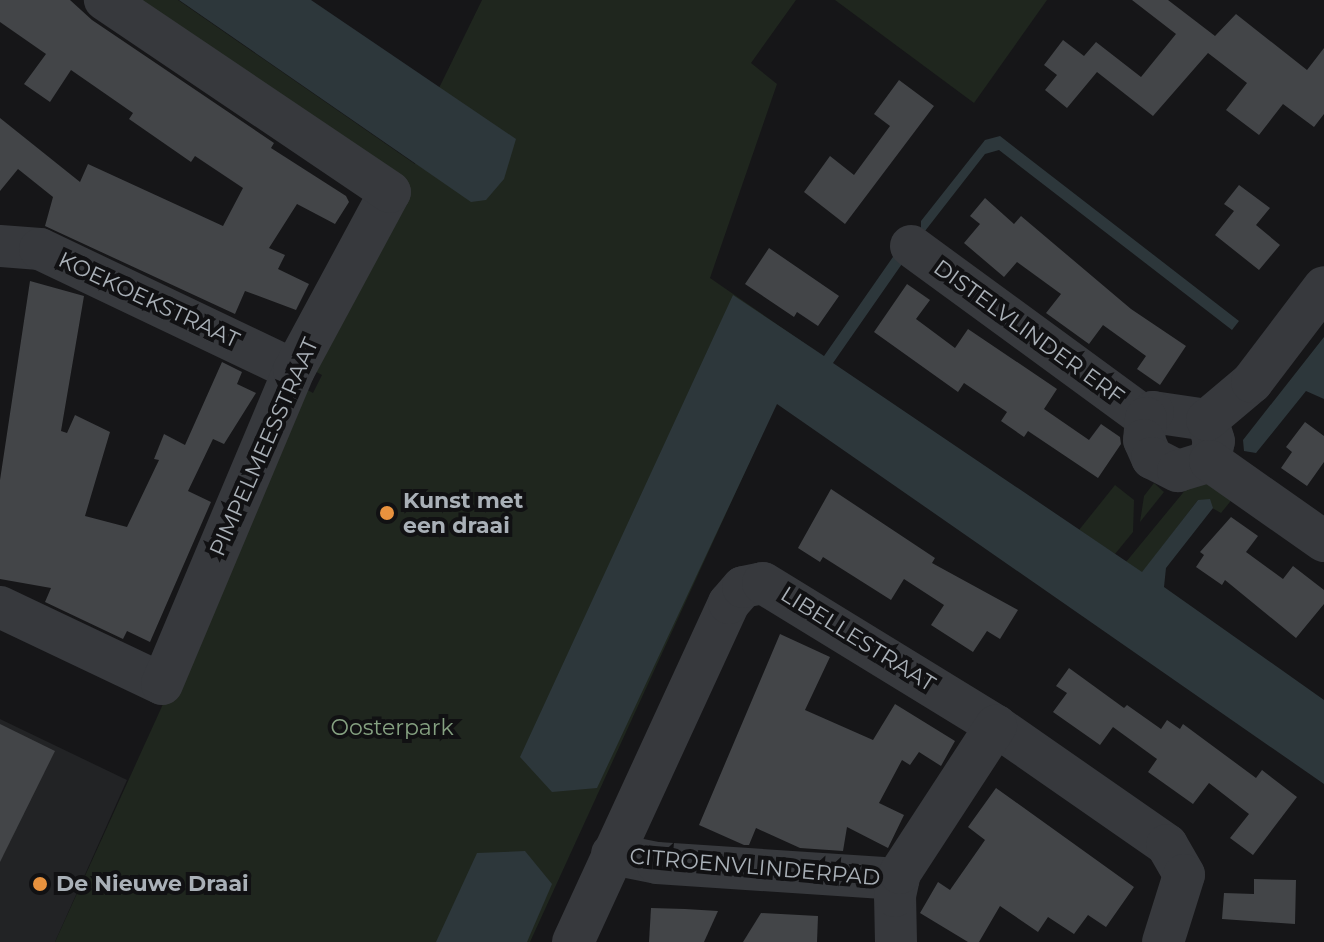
<!DOCTYPE html>
<html>
<head>
<meta charset="utf-8">
<style>
	body { margin:0 }
	#map { position:relative; width:1324px; height:942px; overflow:hidden; background:#161618; font-family:Montserrat,sans-serif }
	div>[style] { position:absolute }
	[style*='--x'] { left:calc(var(--x)*1px); top:calc(var(--y)*1px); width:calc(var(--w)*1px); rotate:calc(var(--a)*1deg) }
	.built>* { inset:0; background:#222325 }
	.green>* { inset:0; background:#1f261e }
	.water>* { inset:0; background:#2d373b }
	.building>* { inset:0; background:#434548 }
	.minor>* { height:42px; margin:-21px; padding:0 21px; transform-origin:21px; border-radius:21px; background:#37393d }
	.dots>* { width:22px; height:22px; translate:-50% -50%; box-sizing:border-box; border:4px solid #111113; border-radius:50% }
	span { translate:-50% -50%; white-space:nowrap; text-align:center; line-height:1.15; -webkit-text-stroke:8px #111113; paint-order:stroke }
	.street-label { font-size:22px; color:#a9b0b7 }
	.poi-label { font-size:22px; color:#a9b0b7; font-weight:700 }
	.left { translate:0 -50%; text-align:left }
	.park-label { font-size:22px; color:#85a181 }
</style>
</head>
<body>
<div id="map">
	<div class="built">
		<i style="clip-path:polygon(0 719px,127px 780px,55px 942px,0 942px)"></i>
	</div>
	<div class="green">
		<i style="clip-path:polygon(134px 0,178px 0,415px 164px,439px 88px,482px 0,796px 0,751px 63px,777px 84px,710px 278px,804px 343px,530px 942px,55px 942px,306px 389px,313px 393px,322px 375px,313px 370px,404px 186px)"></i>
		<i style="clip-path:polygon(835px 0,1047px 0,974px 103px)"></i>
		<i style="clip-path:polygon(1196px 477px,1238px 492px,1221px 513px,1198px 500px,1142px 573px,1126px 562px)"></i>
		<i style="clip-path:polygon(1154px 483px,1164px 492px,1140px 522px,1144px 496px)"></i>
		<i style="clip-path:polygon(1115px 485px,1134px 500px,1133px 532px,1115px 554px,1079px 530px)"></i>
	</div>
	<div class="water">
		<i style="clip-path:polygon(179px 0,311px 0,516px 139px,504px 179px,486px 200px,471px 202px)"></i>
		<i style="clip-path:polygon(1000px 136px,1239px 321px,1232px 330px,999px 150px,985px 154px,925px 231px,921px 228px,921px 221px,985px 140px)"></i>
		<i style="clip-path:polygon(895px 254px,904px 261px,833px 363px,1142px 572px,1198px 500px,1210px 499px,1213px 508px,1166px 568px,1164px 587px,1324px 700px,1324px 784px,777px 404px,597px 788px,552px 792px,520px 757px,733px 295px,824px 356px)"></i>
		<i style="clip-path:polygon(1324px 337px,1324px 399px,1306px 391px,1256px 453px,1244px 451px,1243px 440px)"></i>
		<i style="clip-path:polygon(525px 851px,552px 884px,527px 942px,436px 942px,477px 853px)"></i>
	</div>
	<div class="building">
		<i style="clip-path:polygon(0 0,70px 0,92px 20px,274px 143px,271px 148px,346px 196px,349px 202px,335px 224px,297px 204px,269px 248px,285px 255px,278px 269px,309px 284px,296px 310px,245px 291px,235px 314px,45px 226px,53px 197px,18px 169px,0 191px,0 118px,80px 182px,88px 164px,223px 226px,243px 188px,195px 156px,191px 162px,129px 119px,133px 113px,71px 70px,50px 102px,24px 84px,46px 54px,0 22px)"></i>
		<i style="clip-path:polygon(1132px 0,1168px 0,1215px 36px,1236px 14px,1307px 70px,1324px 48px,1324px 114px,1314px 127px,1283px 104px,1259px 135px,1226px 110px,1247px 83px,1208px 53px,1153px 116px,1097px 72px,1067px 108px,1045px 90px,1057px 75px,1044px 65px,1063px 40px,1084px 56px,1096px 42px,1141px 77px,1176px 34px)"></i>
		<i style="clip-path:polygon(899px 80px,934px 106px,845px 224px,804px 192px,830px 156px,854px 175px,890px 126px,874px 114px)"></i>
		<i style="clip-path:polygon(1239px 185px,1270px 208px,1256px 225px,1280px 245px,1259px 270px,1215px 235px,1234px 211px,1224px 204px)"></i>
		<i style="clip-path:polygon(985px 198px,1014px 224px,1021px 216px,1131px 309px,1186px 346px,1160px 385px,1137px 369px,1146px 356px,1103px 325px,1089px 344px,1046px 313px,1061px 294px,1017px 262px,1004px 277px,964px 243px,980px 224px,970px 216px)"></i>
		<i style="clip-path:polygon(769px 248px,839px 296px,818px 326px,797px 312px,794px 317px,745px 284px)"></i>
		<i style="clip-path:polygon(30px 281px,84px 296px,61px 431px,67px 433px,75px 415px,110px 432px,85px 516px,127px 527px,159px 460px,154px 459px,164px 434px,185px 445px,222px 362px,242px 372px,237px 384px,256px 393px,224px 444px,213px 439px,188px 491px,211px 502px,150px 642px,127px 631px,123px 639px,45px 602px,51px 588px,0 579px,0 480px)"></i>
		<i style="clip-path:polygon(907px 284px,930px 300px,916px 319px,955px 348px,968px 329px,1057px 389px,1044px 409px,1089px 440px,1101px 424px,1120px 437px,1121px 444px,1098px 478px,1028px 431px,1024px 437px,1001px 421px,1007px 412px,964px 383px,958px 392px,874px 332px)"></i>
		<i style="clip-path:polygon(1305px 422px,1324px 436px,1324px 462px,1307px 486px,1281px 468px,1292px 452px,1286px 447px)"></i>
		<i style="clip-path:polygon(831px 489px,935px 558px,932px 563px,1018px 610px,1000px 639px,987px 631px,973px 652px,931px 625px,944px 605px,904px 579px,891px 600px,823px 557px,820px 562px,798px 548px)"></i>
		<i style="clip-path:polygon(1231px 517px,1258px 536px,1246px 552px,1283px 579px,1293px 566px,1324px 590px,1324px 604px,1296px 638px,1225px 580px,1222px 585px,1196px 567px,1204px 555px,1200px 552px)"></i>
		<i style="clip-path:polygon(780px 634px,830px 657px,805px 710px,873px 740px,895px 704px,955px 741px,941px 766px,919px 752px,910px 765px,902px 760px,879px 803px,904px 815px,888px 848px,847px 827px,843px 851px,800px 848px,756px 828px,749px 845px,744px 845px,699px 825px)"></i>
		<i style="clip-path:polygon(1069px 668px,1124px 708px,1127px 705px,1161px 729px,1167px 720px,1180px 729px,1183px 724px,1256px 778px,1262px 770px,1297px 797px,1253px 855px,1230px 838px,1249px 814px,1209px 783px,1193px 804px,1148px 772px,1157px 759px,1113px 727px,1100px 745px,1053px 712px,1067px 693px,1056px 686px)"></i>
		<i style="clip-path:polygon(0 724px,55px 751px,0 862px)"></i>
		<i style="clip-path:polygon(996px 788px,1134px 887px,1106px 927px,1088px 915px,1074px 934px,1048px 917px,1038px 932px,1000px 906px,979px 942px,968px 942px,920px 913px,938px 882px,950px 890px,985px 840px,968px 827px)"></i>
		<i style="clip-path:polygon(1254px 879px,1296px 880px,1295px 924px,1222px 919px,1224px 893px,1254px 894px)"></i>
		<i style="clip-path:polygon(651px 908px,685px 909px,718px 911px,704px 942px,649px 942px)"></i>
		<i style="clip-path:polygon(761px 913px,818px 916px,817px 942px,743px 942px)"></i>
	</div>
	<div class="minor">
		<i style="--x:0;--y:246;--w:40;--a:4.3"></i>
		<i style="--x:40;--y:249;--w:281;--a:25.5"></i>
		<i style="--x:911;--y:246;--w:291;--a:36.2"></i>
		<i style="--x:1207;--y:420;--w:55;--a:-171.6"></i>
		<i style="--x:1153;--y:412;--w:9;--a:139"></i>
		<i style="--x:1146;--y:418;--w:22;--a:95"></i>
		<i style="--x:1144;--y:440;--w:20;--a:66"></i>
		<i style="--x:1152;--y:458;--w:29;--a:27"></i>
		<i style="--x:1178;--y:471;--w:34;--a:-17"></i>
		<i style="--x:1210;--y:461;--w:20;--a:-79"></i>
		<i style="--x:1214;--y:441;--w:22;--a:-108"></i>
		<i style="--x:1207;--y:420;--w:59;--a:-40.2"></i>
		<i style="--x:1252;--y:382;--w:119;--a:-52.8"></i>
		<i style="--x:1210;--y:461;--w:139;--a:35.1"></i>
		<i style="--x:0;--y:607;--w:179;--a:25.4"></i>
		<i style="--x:162;--y:684;--w:341;--a:-67.2"></i>
		<i style="--x:294;--y:370;--w:202;--a:-61.7"></i>
		<i style="--x:390;--y:192;--w:344;--a:-146"></i>
		<i style="--x:612;--y:854;--w:46;--a:11.3"></i>
		<i style="--x:657;--y:863;--w:242;--a:3.8"></i>
		<i style="--x:573;--y:942;--w:373;--a:-65.3"></i>
		<i style="--x:729;--y:603;--w:21;--a:-49"></i>
		<i style="--x:743;--y:587;--w:20;--a:-11"></i>
		<i style="--x:763;--y:583;--w:273;--a:31.5"></i>
		<i style="--x:996;--y:726;--w:208;--a:34.8"></i>
		<i style="--x:1167;--y:845;--w:34;--a:60"></i>
		<i style="--x:1184;--y:875;--w:70;--a:107.4"></i>
		<i style="--x:896;--y:942;--w:46;--a:-91.2"></i>
		<i style="--x:895;--y:896;--w:24;--a:-78"></i>
		<i style="--x:900;--y:873;--w:176;--a:-56.9"></i>
	</div>
	<div class="dots">
		<i style="left:387px;top:513px;background:#e8923e"></i>
		<i style="left:40px;top:884px;background:#e8923e"></i>
	</div>
	<div class="street-label">
		<span style="left:149px;top:300px;rotate:25deg">KOEKOEKSTRAAT</span>
		<span style="left:1029px;top:332px;rotate:36deg">DISTELVLINDER ERF</span>
		<span style="left:264px;top:447px;rotate:-66deg">PIMPELMEESSTRAAT</span>
		<span style="left:858px;top:639px;rotate:32deg">LIBELLESTRAAT</span>
		<span style="left:755px;top:867px;rotate:5deg">CITROENVLINDERPAD</span>
	</div>
	<div class="poi-label">
		<span class="left" style="left:403px;top:513px">Kunst met<br>een draai</span>
		<span class="left" style="left:56px;top:884px">De Nieuwe Draai</span>
	</div>
	<div class="park-label">
		<span style="left:392px;top:728px">Oosterpark</span>
	</div>
</div>
</body>
</html>
